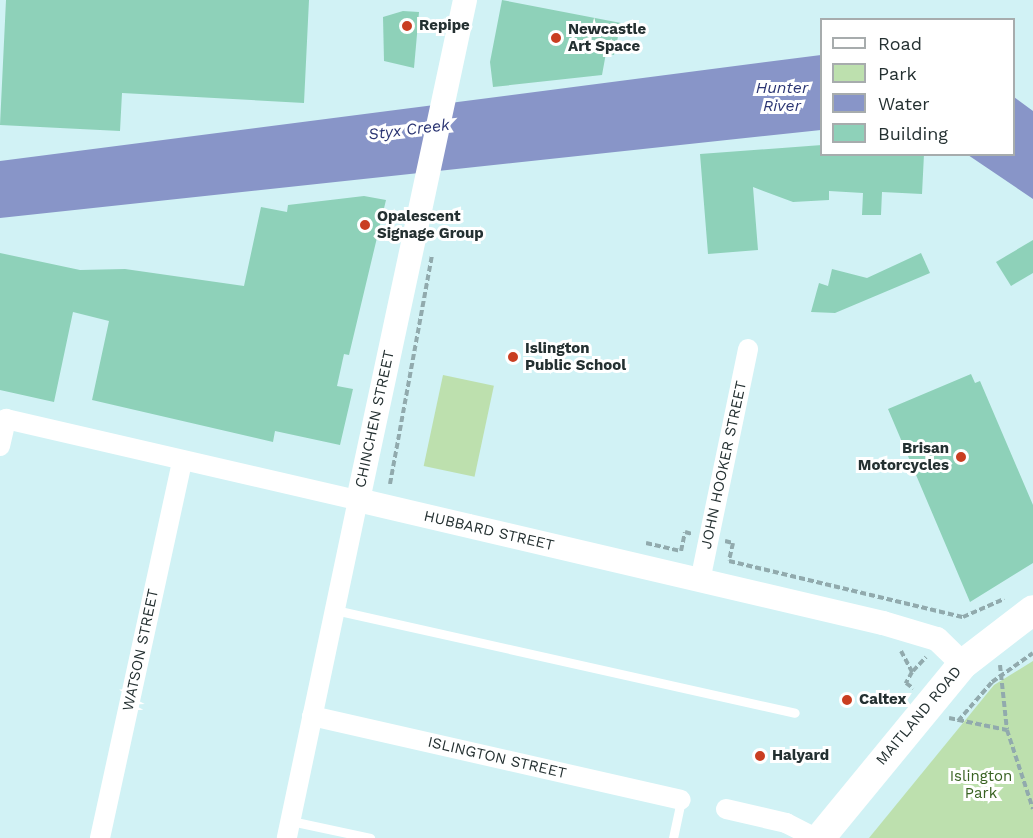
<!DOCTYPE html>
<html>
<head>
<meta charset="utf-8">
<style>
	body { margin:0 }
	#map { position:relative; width:1033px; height:838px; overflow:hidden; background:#d1f2f5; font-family:"Work Sans",sans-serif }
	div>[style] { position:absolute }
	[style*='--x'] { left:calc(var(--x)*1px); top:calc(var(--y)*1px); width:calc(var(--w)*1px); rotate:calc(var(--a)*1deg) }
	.green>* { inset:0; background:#bde0ae; transform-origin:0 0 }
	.water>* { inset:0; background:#8895c8 }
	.building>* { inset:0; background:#8ed1b9 }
	.path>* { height:4px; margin-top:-2px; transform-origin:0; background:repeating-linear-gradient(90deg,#91aaad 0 6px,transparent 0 9px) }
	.service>* { height:9px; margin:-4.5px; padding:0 4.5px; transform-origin:4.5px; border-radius:4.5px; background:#fff }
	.minor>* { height:20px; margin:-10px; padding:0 10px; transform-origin:10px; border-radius:10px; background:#fff }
	.tertiary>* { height:24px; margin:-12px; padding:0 12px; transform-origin:12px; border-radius:12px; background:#fff }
	.primary>* { height:30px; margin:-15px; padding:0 15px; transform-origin:15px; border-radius:15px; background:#fff }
	.dots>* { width:16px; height:16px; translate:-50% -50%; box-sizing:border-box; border:3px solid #fff; border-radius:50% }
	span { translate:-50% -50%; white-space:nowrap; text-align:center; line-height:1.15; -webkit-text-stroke:6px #fff; paint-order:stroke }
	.poi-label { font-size:15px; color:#243031; font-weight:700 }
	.left { translate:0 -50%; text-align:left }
	.right { translate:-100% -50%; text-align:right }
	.street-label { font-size:15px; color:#243031 }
	.park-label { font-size:15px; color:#386221 }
	.water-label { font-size:16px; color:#2b3573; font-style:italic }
	.legend { position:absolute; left:820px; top:18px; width:195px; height:138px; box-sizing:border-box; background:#fff; border:2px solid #a7acad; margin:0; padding:8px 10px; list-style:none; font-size:18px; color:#243031 }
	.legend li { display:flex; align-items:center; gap:12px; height:30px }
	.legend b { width:30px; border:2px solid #a7acad }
</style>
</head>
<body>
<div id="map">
	<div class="green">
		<i style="left:443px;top:375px;width:52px;height:93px;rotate:12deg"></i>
		<i style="clip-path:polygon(1033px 661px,1033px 838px,869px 838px,994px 685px)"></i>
	</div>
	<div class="water">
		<i style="clip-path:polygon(821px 55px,821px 130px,0 218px,0 161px)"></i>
		<i style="clip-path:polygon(1014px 97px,1033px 111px,1033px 199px,968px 155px,1014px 154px)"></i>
	</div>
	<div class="building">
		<i style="clip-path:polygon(6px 0,309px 0,304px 103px,122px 93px,120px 131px,0 125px)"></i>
		<i style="clip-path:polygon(502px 0,621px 23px,614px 55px,606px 53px,602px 75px,493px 87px,490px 62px)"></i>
		<i style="clip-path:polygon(403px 11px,419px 12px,414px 68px,384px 61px,383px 17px)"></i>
		<i style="clip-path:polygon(822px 145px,822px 154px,924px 154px,922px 194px,882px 192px,881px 215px,862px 215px,863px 193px,829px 191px,829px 200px,793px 202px,753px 187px,758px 250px,708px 254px,700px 154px)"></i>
		<i style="clip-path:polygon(364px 196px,386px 200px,349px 355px,344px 354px,337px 386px,353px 389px,340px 445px,275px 431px,273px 442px,92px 400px,109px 321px,73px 312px,54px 402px,0 390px,0 253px,80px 270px,125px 269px,244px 286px,261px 207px,287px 212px,288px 205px)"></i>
		<i style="clip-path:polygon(1033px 240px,1033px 273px,1011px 286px,996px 262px)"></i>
		<i style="clip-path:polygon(921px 253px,930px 273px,835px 313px,811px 312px,819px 283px,828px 286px,832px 269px,867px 278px)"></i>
		<i style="clip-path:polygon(971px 374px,975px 383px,980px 381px,1033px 505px,1033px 563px,970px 602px,888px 409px)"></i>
	</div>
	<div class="path">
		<i style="--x:390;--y:484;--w:232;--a:-79.6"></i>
		<i style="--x:725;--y:541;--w:8;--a:14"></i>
		<i style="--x:733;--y:543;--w:18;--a:103"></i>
		<i style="--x:729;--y:561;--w:241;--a:13.5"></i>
		<i style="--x:963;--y:617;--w:45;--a:-23.7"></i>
		<i style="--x:646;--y:543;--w:36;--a:13"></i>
		<i style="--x:681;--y:551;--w:19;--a:-78"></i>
		<i style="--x:685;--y:532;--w:7;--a:16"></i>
		<i style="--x:901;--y:651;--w:24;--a:62"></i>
		<i style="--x:912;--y:672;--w:13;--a:119"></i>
		<i style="--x:906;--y:683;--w:9;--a:36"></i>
		<i style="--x:1000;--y:665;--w:65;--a:83.9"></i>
		<i style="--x:913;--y:671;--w:19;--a:-47"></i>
		<i style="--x:949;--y:718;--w:59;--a:11.7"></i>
		<i style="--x:1007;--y:730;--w:83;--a:71.8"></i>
		<i style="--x:958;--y:721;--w:52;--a:-48.9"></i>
		<i style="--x:992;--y:682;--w:50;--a:-35.3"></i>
	</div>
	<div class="service">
		<i style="--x:335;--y:610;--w:471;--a:12.6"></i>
		<i style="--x:291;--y:821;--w:81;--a:12.1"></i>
		<i style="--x:673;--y:838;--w:39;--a:-78"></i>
	</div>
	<div class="minor">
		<i style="--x:0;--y:446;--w:28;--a:-77"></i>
		<i style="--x:6;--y:419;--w:361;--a:13"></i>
		<i style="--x:358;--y:500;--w:345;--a:101.9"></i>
		<i style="--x:700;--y:581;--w:237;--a:-78.3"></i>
		<i style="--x:312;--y:716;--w:378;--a:12.8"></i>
		<i style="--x:726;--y:809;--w:62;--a:13.1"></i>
		<i style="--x:786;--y:823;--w:34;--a:27"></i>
		<i style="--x:100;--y:838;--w:385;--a:-77.7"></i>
	</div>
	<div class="tertiary">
		<i style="--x:465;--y:0;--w:511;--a:102.08"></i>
		<i style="--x:358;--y:500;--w:539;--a:13.19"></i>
		<i style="--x:883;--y:623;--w:56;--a:16.5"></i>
		<i style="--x:937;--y:639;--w:36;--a:44"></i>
	</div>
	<div class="primary">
		<i style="--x:820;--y:838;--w:225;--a:-50.6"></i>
		<i style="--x:963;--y:664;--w:88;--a:-37.6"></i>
	</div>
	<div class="dots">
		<i style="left:407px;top:26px;background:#c93e21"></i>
		<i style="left:556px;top:38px;background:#c93e21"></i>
		<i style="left:365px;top:225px;background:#c93e21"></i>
		<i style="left:513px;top:357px;background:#c93e21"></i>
		<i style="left:961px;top:457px;background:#c93e21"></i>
		<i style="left:847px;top:700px;background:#c93e21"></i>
		<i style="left:760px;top:756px;background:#c93e21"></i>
	</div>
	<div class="poi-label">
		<span class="left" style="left:419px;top:26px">Repipe</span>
		<span class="left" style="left:568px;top:38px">Newcastle<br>Art Space</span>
		<span class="left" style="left:377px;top:225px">Opalescent<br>Signage Group</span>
		<span class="left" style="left:525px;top:357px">Islington<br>Public School</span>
		<span class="right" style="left:949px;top:457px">Brisan<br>Motorcycles</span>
		<span class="left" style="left:859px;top:700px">Caltex</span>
		<span class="left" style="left:772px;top:756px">Halyard</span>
	</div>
	<div class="street-label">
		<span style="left:375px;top:419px;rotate:-78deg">CHINCHEN STREET</span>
		<span style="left:724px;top:465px;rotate:-78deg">JOHN HOOKER STREET</span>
		<span style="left:489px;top:531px;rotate:13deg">HUBBARD STREET</span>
		<span style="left:141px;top:650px;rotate:-78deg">WATSON STREET</span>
		<span style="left:919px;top:716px;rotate:-50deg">MAITLAND ROAD</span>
		<span style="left:497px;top:758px;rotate:13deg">ISLINGTON STREET</span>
	</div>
	<div class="park-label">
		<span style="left:981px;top:785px">Islington<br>Park</span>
	</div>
	<div class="water-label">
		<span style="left:782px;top:97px">Hunter<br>River</span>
		<span style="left:409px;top:130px;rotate:-7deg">Styx Creek</span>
	</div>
	<ul class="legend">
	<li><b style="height:8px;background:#fff"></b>Road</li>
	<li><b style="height:16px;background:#bde0ae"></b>Park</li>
	<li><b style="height:16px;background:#8895c8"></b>Water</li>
	<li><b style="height:16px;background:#8ed1b9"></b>Building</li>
	</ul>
</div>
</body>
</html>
